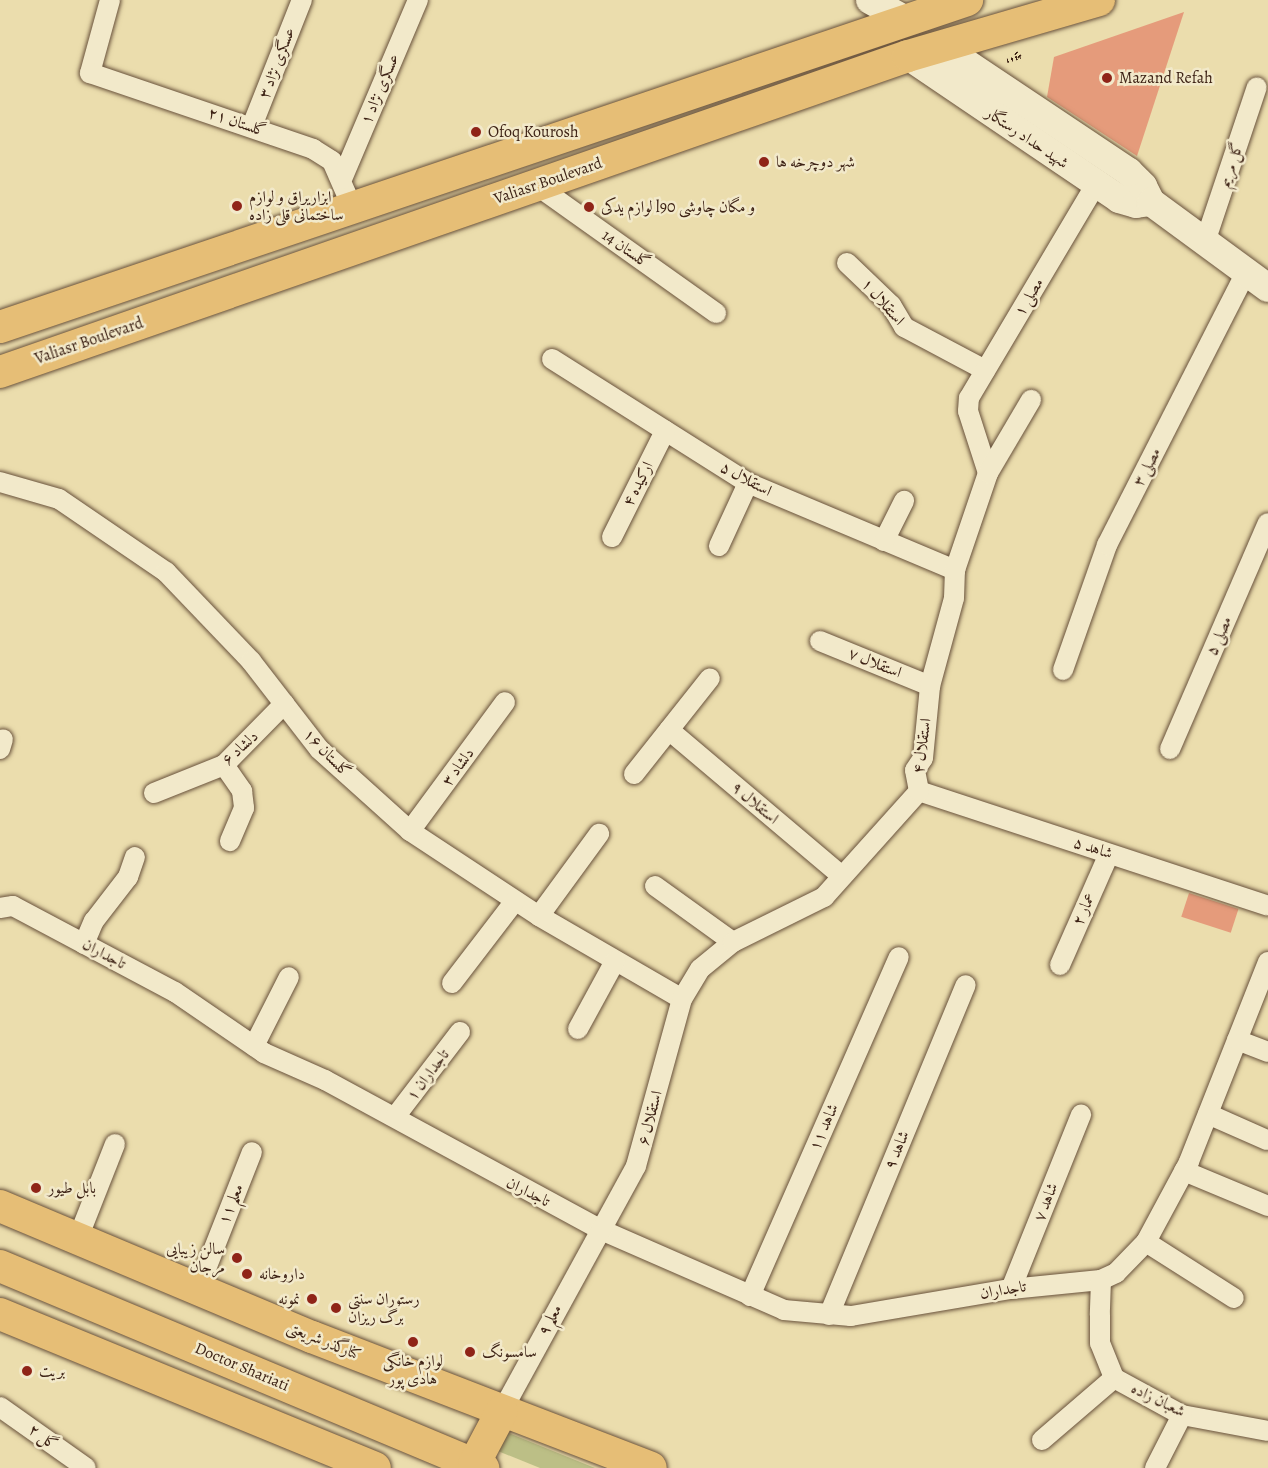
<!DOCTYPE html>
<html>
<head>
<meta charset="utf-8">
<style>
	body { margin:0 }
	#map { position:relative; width:1268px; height:1468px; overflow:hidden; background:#ebddad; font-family:Alegreya,Amiri,serif }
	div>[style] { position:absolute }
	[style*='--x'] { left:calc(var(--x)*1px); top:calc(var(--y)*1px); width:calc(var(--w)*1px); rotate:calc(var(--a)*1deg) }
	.green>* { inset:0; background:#bcbf86 }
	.building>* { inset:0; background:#e59b7b; transform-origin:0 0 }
	.path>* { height:4px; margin-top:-2px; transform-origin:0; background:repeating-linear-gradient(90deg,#3d2215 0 1.5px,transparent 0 4.5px) }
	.roads { filter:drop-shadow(0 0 2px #68513b) drop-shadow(0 0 2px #68513b) }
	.street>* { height:20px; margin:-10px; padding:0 10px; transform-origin:10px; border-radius:10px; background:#f2e9ca }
	.secondary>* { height:28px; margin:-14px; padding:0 14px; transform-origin:14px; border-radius:14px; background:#f2e9ca }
	.primary>* { height:32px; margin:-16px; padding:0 16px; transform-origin:16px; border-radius:16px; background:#e6be76 }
	.dots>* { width:16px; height:16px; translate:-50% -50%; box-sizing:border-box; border:3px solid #f2e9ca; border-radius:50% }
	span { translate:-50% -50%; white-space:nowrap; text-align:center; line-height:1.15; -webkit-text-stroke:5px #f2e9ca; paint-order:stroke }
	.street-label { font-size:16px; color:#3d2215 }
	.poi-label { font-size:16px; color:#3d2215 }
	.left { translate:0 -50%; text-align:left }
	.right { translate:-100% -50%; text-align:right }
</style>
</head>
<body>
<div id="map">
	<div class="green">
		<i style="clip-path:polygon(496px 1428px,595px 1468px,540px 1468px,488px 1447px)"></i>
	</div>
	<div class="building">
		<i style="clip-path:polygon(1184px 12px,1137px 156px,1047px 97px,1054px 57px)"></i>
		<i style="left:1189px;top:893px;width:52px;height:25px;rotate:18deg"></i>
	</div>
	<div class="path">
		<i style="--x:1007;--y:61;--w:14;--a:-17"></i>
		<i style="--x:1020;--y:57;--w:7;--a:-135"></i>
	</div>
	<div class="roads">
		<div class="street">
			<i style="--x:110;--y:0;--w:76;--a:105.3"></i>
			<i style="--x:90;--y:73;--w:236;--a:18.8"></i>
			<i style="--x:313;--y:149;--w:22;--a:32"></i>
			<i style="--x:332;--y:161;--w:52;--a:66.4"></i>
			<i style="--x:252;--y:126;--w:136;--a:-68.4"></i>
			<i style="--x:342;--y:179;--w:194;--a:-67"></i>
			<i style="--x:536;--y:185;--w:221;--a:35.4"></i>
			<i style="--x:1205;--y:242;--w:163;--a:-71.5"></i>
			<i style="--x:847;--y:263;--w:61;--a:43.7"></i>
			<i style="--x:891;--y:305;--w:26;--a:59"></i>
			<i style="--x:904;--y:327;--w:92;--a:28"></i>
			<i style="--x:552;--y:359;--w:232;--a:32.3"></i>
			<i style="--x:748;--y:483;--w:225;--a:22.8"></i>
			<i style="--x:988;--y:473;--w:65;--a:-107.9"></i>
			<i style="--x:968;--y:411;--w:13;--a:-86"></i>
			<i style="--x:969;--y:398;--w:249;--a:-59.3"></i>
			<i style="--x:0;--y:482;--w:61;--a:16.1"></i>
			<i style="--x:59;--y:499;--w:130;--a:34.3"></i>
			<i style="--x:166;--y:572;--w:123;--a:46.3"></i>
			<i style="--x:251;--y:661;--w:111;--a:52.3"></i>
			<i style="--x:319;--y:749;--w:122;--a:42"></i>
			<i style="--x:410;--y:831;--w:154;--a:33.4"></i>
			<i style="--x:539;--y:916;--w:165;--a:30.1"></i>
			<i style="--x:612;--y:537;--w:119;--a:-63.4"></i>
			<i style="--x:884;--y:541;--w:45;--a:-63.4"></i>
			<i style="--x:719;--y:546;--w:69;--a:-65.3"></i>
			<i style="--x:820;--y:641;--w:119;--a:22.2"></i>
			<i style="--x:1063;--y:670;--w:133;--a:-70.6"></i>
			<i style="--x:1107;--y:545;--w:306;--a:-63"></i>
			<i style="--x:669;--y:730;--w:226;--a:40.2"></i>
			<i style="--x:0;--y:749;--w:10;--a:-73"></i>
			<i style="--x:1170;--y:749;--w:246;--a:-66.6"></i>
			<i style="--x:224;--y:765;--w:32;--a:55"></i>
			<i style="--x:242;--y:791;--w:17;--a:83"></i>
			<i style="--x:244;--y:808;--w:36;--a:113"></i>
			<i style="--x:634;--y:774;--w:122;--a:-51.6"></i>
			<i style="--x:919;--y:791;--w:367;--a:18.2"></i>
			<i style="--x:154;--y:793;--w:75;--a:-21.8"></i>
			<i style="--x:224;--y:765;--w:86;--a:-45.5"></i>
			<i style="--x:410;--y:831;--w:160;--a:-53.6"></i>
			<i style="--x:655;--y:886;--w:96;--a:35.7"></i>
			<i style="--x:0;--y:908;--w:13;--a:-9"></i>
			<i style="--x:13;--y:906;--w:183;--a:28"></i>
			<i style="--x:175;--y:992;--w:108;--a:34.4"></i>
			<i style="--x:264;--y:1053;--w:67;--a:23.9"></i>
			<i style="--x:325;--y:1080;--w:312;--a:28.5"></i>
			<i style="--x:599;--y:1229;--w:202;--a:23.6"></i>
			<i style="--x:784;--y:1310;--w:67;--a:5.1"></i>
			<i style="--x:851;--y:1316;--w:162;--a:-9.6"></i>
			<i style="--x:1011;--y:1289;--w:90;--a:-5.7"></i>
			<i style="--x:539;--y:916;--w:102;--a:-53.8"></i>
			<i style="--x:84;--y:944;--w:25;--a:-67"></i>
			<i style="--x:94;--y:921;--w:56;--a:-52.3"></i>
			<i style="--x:128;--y:877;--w:21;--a:-71"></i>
			<i style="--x:1268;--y:962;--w:215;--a:111.6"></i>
			<i style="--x:1189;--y:1162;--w:91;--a:118.3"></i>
			<i style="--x:1146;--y:1242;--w:43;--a:134.1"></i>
			<i style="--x:1116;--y:1273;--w:17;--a:155"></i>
			<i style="--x:1101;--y:1280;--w:35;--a:92"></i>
			<i style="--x:1100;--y:1315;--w:28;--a:90"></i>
			<i style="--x:1100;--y:1343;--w:38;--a:68"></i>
			<i style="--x:1114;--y:1378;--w:77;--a:28.6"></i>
			<i style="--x:1182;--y:1415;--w:87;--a:10.5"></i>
			<i style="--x:1060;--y:965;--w:121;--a:-66.2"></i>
			<i style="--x:452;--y:983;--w:103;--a:-52.5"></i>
			<i style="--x:578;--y:1029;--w:77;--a:-61.4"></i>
			<i style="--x:1237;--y:1040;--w:33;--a:21"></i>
			<i style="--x:254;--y:1046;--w:77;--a:-63.1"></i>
			<i style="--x:1208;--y:1114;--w:64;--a:23.8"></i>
			<i style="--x:395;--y:1117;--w:107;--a:-52.6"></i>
			<i style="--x:1184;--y:1171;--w:91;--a:22.6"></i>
			<i style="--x:78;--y:1238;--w:101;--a:-68.5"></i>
			<i style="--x:1146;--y:1242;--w:104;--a:32.5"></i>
			<i style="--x:198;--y:1289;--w:147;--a:-68.5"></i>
			<i style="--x:1011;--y:1289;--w:188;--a:-68.1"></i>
			<i style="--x:750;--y:1296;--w:370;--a:-66.3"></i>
			<i style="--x:829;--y:1315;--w:357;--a:-67.5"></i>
			<i style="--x:0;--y:1407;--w:105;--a:35.3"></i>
			<i style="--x:502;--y:1411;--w:279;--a:-61.3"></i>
			<i style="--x:636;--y:1166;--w:173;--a:-74.6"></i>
			<i style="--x:682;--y:999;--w:35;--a:-59"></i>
			<i style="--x:700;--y:969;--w:43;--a:-39.3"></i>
			<i style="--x:733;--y:942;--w:102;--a:-26.3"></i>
			<i style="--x:824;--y:897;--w:142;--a:-48.1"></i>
			<i style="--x:919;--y:791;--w:21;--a:-101"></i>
			<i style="--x:915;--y:770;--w:14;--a:-56"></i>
			<i style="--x:923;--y:758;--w:72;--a:-84.4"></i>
			<i style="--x:930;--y:686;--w:91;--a:-74.7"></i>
			<i style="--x:954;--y:598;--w:28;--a:-88"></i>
			<i style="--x:955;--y:570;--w:102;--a:-71.2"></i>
			<i style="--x:988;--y:473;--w:85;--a:-59.5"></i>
			<i style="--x:1042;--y:1440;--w:95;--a:-40.7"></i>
			<i style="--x:1155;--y:1468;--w:59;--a:-63"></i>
		</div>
		<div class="secondary">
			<i style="--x:870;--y:0;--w:41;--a:29.1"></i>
			<i style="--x:908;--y:56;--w:255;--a:34.1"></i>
			<i style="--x:1119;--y:199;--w:18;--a:16"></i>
			<i style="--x:1136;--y:204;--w:15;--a:-8"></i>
			<i style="--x:1151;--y:202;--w:18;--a:-117"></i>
			<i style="--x:1143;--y:186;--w:20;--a:-135"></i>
			<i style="--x:1129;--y:172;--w:226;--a:-146.2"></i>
			<i style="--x:1151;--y:202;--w:145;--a:36.3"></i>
		</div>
		<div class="primary">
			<i style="--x:0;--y:327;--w:1021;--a:-18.68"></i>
			<i style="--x:0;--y:372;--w:961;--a:-19.19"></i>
			<i style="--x:908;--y:56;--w:199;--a:-16.3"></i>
			<i style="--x:0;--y:1206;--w:338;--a:22.8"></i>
			<i style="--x:312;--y:1337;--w:363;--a:21.1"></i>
			<i style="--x:0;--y:1266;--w:524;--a:22.7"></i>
			<i style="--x:0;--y:1314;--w:405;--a:22.3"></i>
			<i style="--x:474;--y:1464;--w:60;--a:-62.2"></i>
		</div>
	</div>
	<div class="dots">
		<i style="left:1107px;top:78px;background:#8f2418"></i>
		<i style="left:476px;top:132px;background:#8f2418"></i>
		<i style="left:764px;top:162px;background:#8f2418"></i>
		<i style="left:237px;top:206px;background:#8f2418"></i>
		<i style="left:589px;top:207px;background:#8f2418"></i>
		<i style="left:36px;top:1188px;background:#8f2418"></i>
		<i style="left:237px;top:1258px;background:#8f2418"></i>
		<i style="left:247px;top:1274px;background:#8f2418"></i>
		<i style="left:312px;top:1299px;background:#8f2418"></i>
		<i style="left:336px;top:1308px;background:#8f2418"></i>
		<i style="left:413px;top:1342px;background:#8f2418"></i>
		<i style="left:470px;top:1352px;background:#8f2418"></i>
		<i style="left:27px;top:1371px;background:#8f2418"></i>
	</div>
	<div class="street-label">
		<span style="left:277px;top:63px;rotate:-69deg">عسگری نژاد ۳</span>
		<span style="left:380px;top:89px;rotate:-67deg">عسگری نژاد ۱</span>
		<span style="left:237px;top:122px;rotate:19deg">گلستان ۲۱</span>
		<span style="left:1027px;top:138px;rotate:34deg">شهید حداد رستگار</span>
		<span style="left:1231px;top:165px;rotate:-72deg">گل مریم</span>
		<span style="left:548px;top:181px;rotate:-19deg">Valiasr Boulevard</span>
		<span style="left:626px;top:249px;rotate:35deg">گلستان 14</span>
		<span style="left:1029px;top:297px;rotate:-59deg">مصلی ۱</span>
		<span style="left:883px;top:302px;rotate:49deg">استقلال ۱</span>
		<span style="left:89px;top:341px;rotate:-19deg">Valiasr Boulevard</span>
		<span style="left:1147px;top:467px;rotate:-63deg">مصلی ۳</span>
		<span style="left:746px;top:479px;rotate:28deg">استقلال ۵</span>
		<span style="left:638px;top:484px;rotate:-63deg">ارکیده ۴</span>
		<span style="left:1219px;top:636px;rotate:-67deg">مصلی ۵</span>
		<span style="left:875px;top:663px;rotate:22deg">استقلال ۷</span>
		<span style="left:922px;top:746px;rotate:-82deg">استقلال ۴</span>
		<span style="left:240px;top:748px;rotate:-42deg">دلشاد ۶</span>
		<span style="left:327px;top:753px;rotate:46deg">گلستان ۱۶</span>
		<span style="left:458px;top:767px;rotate:-54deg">دلشاد ۳</span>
		<span style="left:755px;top:803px;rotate:40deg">استقلال ۹</span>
		<span style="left:1093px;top:848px;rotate:18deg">شاهد ۵</span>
		<span style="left:1084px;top:909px;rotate:-66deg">عمار ۲</span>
		<span style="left:104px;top:954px;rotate:28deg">تاجداران</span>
		<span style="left:428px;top:1075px;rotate:-53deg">تاجداران ۱</span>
		<span style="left:650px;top:1118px;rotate:-75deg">استقلال ۶</span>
		<span style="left:824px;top:1127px;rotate:-66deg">شاهد ۱۱</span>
		<span style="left:897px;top:1150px;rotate:-67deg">شاهد ۹</span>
		<span style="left:528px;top:1192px;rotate:27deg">تاجداران</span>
		<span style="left:1046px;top:1202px;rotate:-68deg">شاهد ۷</span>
		<span style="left:231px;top:1204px;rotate:-68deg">معلم ۱۱</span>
		<span style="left:1003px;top:1290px;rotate:-9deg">تاجداران</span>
		<span style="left:550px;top:1320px;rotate:-62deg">معلم ۹</span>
		<span style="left:324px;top:1341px;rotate:22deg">کنارگذر شریعتی</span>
		<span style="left:242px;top:1367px;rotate:23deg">Doctor Shariati</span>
		<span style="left:1158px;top:1400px;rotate:26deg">شعبان زاده</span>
		<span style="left:43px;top:1437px;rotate:36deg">گل ۲</span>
	</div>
	<div class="poi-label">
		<span class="left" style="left:1119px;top:78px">Mazand Refah</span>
		<span class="left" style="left:488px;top:132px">Ofoq Kourosh</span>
		<span class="left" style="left:776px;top:162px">شهر دوچرخه ها</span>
		<span class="left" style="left:249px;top:206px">ابزاریراق و لوازم<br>ساختمانی قلی زاده</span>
		<span class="left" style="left:601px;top:207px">لوازم یدکی l90 و مگان چاوشی</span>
		<span class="left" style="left:48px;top:1188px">بابل طیور</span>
		<span class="right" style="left:225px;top:1258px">سالن زیبایی<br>مرجان</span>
		<span class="left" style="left:259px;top:1274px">داروخانه</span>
		<span class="right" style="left:300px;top:1299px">نمونه</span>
		<span class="left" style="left:348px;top:1308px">رستوران سنتی<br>برگ ریزان</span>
		<span class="left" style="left:482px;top:1352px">سامسونگ</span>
		<span style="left:413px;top:1370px">لوازم خانگی<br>هادی پور</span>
		<span class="left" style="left:39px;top:1371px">بریت</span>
	</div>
</div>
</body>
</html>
